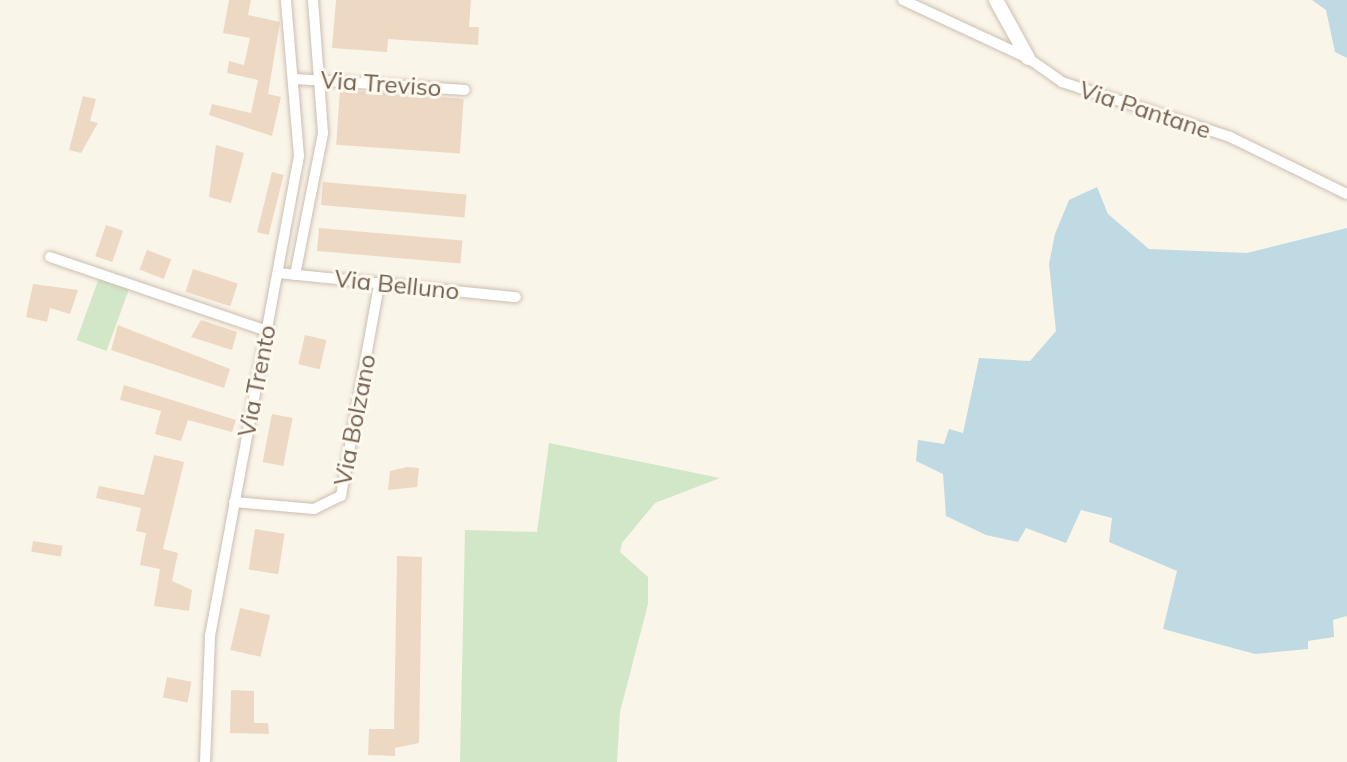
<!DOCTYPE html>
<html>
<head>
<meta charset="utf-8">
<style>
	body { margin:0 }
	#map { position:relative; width:1347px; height:762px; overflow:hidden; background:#faf5e9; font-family:Mulish,sans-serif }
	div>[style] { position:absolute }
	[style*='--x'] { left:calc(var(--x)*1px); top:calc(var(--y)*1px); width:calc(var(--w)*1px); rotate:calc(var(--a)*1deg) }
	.green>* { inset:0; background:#d2e7c8; transform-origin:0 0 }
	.water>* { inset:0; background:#bfdae2 }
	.building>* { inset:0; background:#edd8c3; transform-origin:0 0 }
	.roads { filter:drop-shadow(0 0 2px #cbbeb0) drop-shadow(0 0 2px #cbbeb0) }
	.street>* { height:10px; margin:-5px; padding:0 5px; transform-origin:5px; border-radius:5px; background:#fff }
	.secondary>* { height:14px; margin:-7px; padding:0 7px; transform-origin:7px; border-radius:7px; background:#fff }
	span { translate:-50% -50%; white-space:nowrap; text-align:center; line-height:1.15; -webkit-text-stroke:6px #fdf9ef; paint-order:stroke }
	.street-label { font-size:24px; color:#725f4f }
</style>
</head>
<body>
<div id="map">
	<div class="green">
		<i style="left:99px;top:278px;width:32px;height:66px;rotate:20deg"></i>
		<i style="clip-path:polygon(549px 443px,720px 478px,655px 503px,622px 543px,620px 552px,648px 577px,648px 604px,620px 712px,617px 762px,460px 762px,465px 530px,537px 532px)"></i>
	</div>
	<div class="water">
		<i style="clip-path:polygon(1312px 0,1347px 0,1347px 58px,1335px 52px,1326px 10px)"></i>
		<i style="clip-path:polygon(1097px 187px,1108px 214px,1149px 249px,1247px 253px,1347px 228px,1347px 616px,1333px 620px,1334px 637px,1308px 641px,1308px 649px,1255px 654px,1163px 629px,1177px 571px,1109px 542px,1112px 518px,1081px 510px,1066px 543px,1026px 528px,1018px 542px,986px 535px,946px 516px,943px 474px,916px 461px,918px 440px,944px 444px,949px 429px,963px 433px,979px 358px,1030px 361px,1056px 331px,1049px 264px,1055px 234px,1069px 200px)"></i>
	</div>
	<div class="building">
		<i style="clip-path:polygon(229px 0,251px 0,248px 15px,280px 22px,268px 94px,281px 97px,272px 136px,209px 115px,212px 104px,251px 113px,258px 80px,227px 73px,229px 61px,244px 65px,250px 38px,223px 33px)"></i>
		<i style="clip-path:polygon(336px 0,471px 0,469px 27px,479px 27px,478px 45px,388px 39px,387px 52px,332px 48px)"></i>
		<i style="left:340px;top:90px;width:124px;height:55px;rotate:4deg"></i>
		<i style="clip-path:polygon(83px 96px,96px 99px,90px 121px,98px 123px,81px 153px,69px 150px)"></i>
		<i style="clip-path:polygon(216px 145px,244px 153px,231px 203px,209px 197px)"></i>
		<i style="left:272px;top:172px;width:12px;height:62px;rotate:14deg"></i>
		<i style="left:323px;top:182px;width:144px;height:23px;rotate:5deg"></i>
		<i style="left:106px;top:225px;width:18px;height:33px;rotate:19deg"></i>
		<i style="left:319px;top:228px;width:144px;height:23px;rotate:5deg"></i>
		<i style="left:147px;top:250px;width:26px;height:21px;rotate:21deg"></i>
		<i style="left:193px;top:269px;width:47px;height:24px;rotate:18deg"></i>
		<i style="clip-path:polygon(33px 284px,78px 290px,70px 314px,50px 308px,47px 322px,26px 317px)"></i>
		<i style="clip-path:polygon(201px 320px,237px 332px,232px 350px,191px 337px)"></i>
		<i style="clip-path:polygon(118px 325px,230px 369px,224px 388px,111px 350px)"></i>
		<i style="left:305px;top:335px;width:22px;height:30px;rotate:13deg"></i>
		<i style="clip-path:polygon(124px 385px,236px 420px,232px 432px,188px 420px,181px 441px,155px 434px,161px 411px,120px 400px)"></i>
		<i style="left:272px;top:414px;width:21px;height:49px;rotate:11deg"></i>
		<i style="clip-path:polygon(154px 455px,184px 462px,163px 549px,178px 553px,172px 581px,192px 590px,189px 611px,154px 606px,160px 569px,140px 565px,146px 533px,136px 531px,141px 508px,96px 498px,99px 486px,144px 495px)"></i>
		<i style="clip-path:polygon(407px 467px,419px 468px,417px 487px,388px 490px,390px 471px)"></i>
		<i style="left:255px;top:529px;width:30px;height:41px;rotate:9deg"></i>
		<i style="left:33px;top:541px;width:30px;height:11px;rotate:9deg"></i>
		<i style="clip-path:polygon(397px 556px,422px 557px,419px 743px,395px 748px,395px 756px,368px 755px,369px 729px,394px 729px)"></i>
		<i style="left:240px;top:608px;width:31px;height:43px;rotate:13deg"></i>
		<i style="left:167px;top:677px;width:25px;height:21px;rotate:11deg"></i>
		<i style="clip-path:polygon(231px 690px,254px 691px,254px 723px,268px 723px,269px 734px,230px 733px)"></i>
	</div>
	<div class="roads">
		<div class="street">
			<i style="--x:903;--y:0;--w:138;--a:24.9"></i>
			<i style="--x:1028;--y:58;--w:42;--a:35.2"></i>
			<i style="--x:1062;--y:82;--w:177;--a:18.1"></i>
			<i style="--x:1230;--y:137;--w:130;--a:26"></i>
			<i style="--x:297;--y:79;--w:168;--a:3.7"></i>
			<i style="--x:50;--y:257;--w:229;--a:18.8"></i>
			<i style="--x:278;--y:273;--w:239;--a:5.8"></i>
			<i style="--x:295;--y:275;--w:145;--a:-78.8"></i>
			<i style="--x:323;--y:133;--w:133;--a:-94.3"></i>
			<i style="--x:234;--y:502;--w:80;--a:5"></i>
			<i style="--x:314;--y:509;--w:30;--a:-26"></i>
			<i style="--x:341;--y:496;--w:215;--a:-79.8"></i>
			<i style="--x:205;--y:762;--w:126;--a:-87.7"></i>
			<i style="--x:210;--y:636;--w:488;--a:-79.5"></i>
			<i style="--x:299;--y:156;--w:157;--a:-94.8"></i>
		</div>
		<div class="secondary">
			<i style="--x:996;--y:0;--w:66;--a:61.1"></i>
		</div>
	</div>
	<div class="street-label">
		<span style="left:381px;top:84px;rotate:4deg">Via Treviso</span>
		<span style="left:1145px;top:110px;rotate:18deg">Via Pantane</span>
		<span style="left:397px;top:285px;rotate:6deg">Via Belluno</span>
		<span style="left:257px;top:381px;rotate:-79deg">Via Trento</span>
		<span style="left:355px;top:420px;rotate:-79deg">Via Bolzano</span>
	</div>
</div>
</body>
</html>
